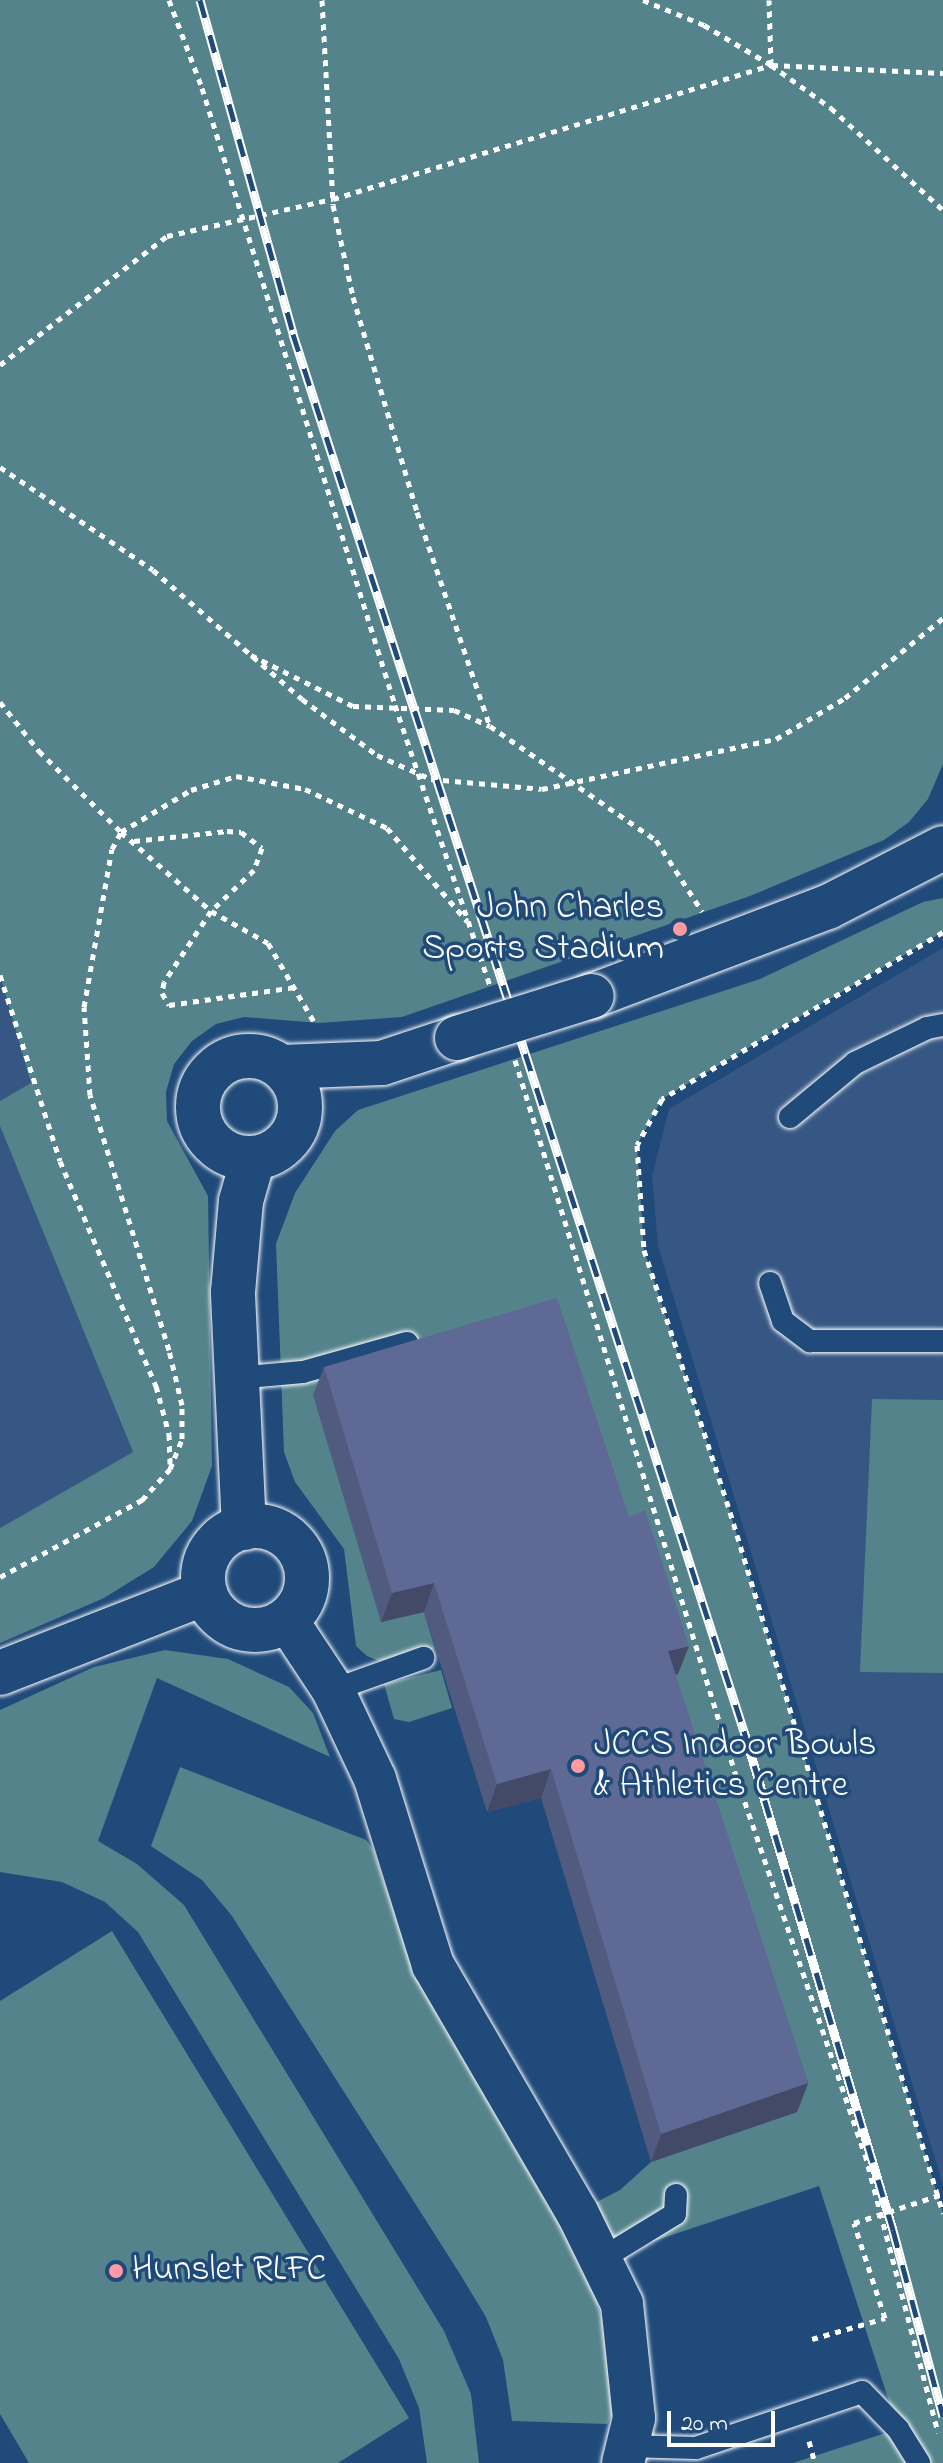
<!DOCTYPE html>
<html>
<head>
<meta charset="utf-8">
<style>
	body { margin:0 }
	#map { position:relative; width:943px; height:2463px; overflow:hidden; background:#1f4a7a; font-family:"Indie Flower",sans-serif }
	div>[style] { position:absolute }
	[style*='--x'] { left:calc(var(--x)*1px); top:calc(var(--y)*1px); width:calc(var(--w)*1px); rotate:calc(var(--a)*1deg) }
	.built>* { inset:0; background:#365784 }
	.green>* { inset:0; background:#54838c }
	.path>* { height:5px; margin-top:-2.5px; transform-origin:0; background:repeating-linear-gradient(90deg,#fff 0 6px,transparent 0 12px) }
	.roads { filter:drop-shadow(0 0 2px #fff) drop-shadow(0 0 2px #fff) }
	.lane>* { height:22px; margin:-11px; padding:0 11px; transform-origin:11px; border-radius:11px; background:#1f4a7a }
	.street>* { height:42px; margin:-21px; padding:0 21px; transform-origin:21px; border-radius:21px; background:#1f4a7a }
	.secondary>* { height:44px; margin:-22px; padding:0 22px; transform-origin:22px; border-radius:22px; background:#1f4a7a }
	.secondary>.ring { margin:-22px; padding:0; box-sizing:content-box; background:none; border:44px solid #1f4a7a; border-radius:50% }
	.rail>* { height:9px; margin-top:-4.5px; transform-origin:0; background:repeating-linear-gradient(90deg,#1f4a7a 0 18px,#fff 0 36px); box-sizing:border-box; border-block:2px solid #fff }
	.path-bridge>* { height:5px; margin-top:-2.5px; transform-origin:0; background:repeating-linear-gradient(90deg,#fff 0 6px,transparent 0 12px) }
	.bridges { filter:drop-shadow(0 0 2px #fff) drop-shadow(0 0 2px #fff) }
	.secondary-bridge>* { height:44px; margin:-22px; padding:0 22px; transform-origin:22px; border-radius:22px; background:#1f4a7a }
	.wall>* { inset:0; background:#515b80 }
	.shaded-wall>* { inset:0; background:#424a68 }
	.building>* { inset:0; background:#5e6a95 }
	.dots>* { width:22px; height:22px; translate:-50% -50%; box-sizing:border-box; border:4px solid #1f4a7a; border-radius:50% }
	span { translate:-50% -50%; white-space:nowrap; text-align:center; line-height:1.15; -webkit-text-stroke:7px #1f4a7a; paint-order:stroke }
	.poi-label { font-size:36px; color:#fff }
	.right { translate:-100% -50%; text-align:right }
	.left { translate:0 -50%; text-align:left }
	.scale { position:absolute; left:667px; top:2411px; width:108px; height:36px; box-sizing:border-box; border:4px solid #fff; border-top:0; padding-left:10px; font-size:24px; line-height:28px; white-space:nowrap; color:#fff; -webkit-text-stroke:6px #1f4a7a; paint-order:stroke }
</style>
</head>
<body>
<div id="map">
	<div class="built">
		<i style="clip-path:polygon(943px 948px,943px 2185px,658px 1246px,652px 1176px,669px 1109px)"></i>
		<i style="clip-path:polygon(0 975px,32px 1083px,0 1101px)"></i>
		<i style="clip-path:polygon(0 1126px,133px 1452px,0 1528px)"></i>
	</div>
	<div class="green">
		<i style="clip-path:polygon(0 0,943px 0,943px 764px,928px 799px,909px 822px,884px 840px,750px 896px,402px 1017px,319px 1023px,244px 1017px,216px 1024px,192px 1041px,174px 1064px,166px 1092px,167px 1121px,208px 1196px,212px 1466px,192px 1521px,154px 1567px,104px 1598px,0 1643px,0 1528px,133px 1452px,0 1126px,0 1101px,31px 1083px,0 975px)"></i>
		<i style="clip-path:polygon(943px 898px,943px 932px,662px 1099px,637px 1145px,644px 1250px,730px 1512px,943px 2213px,943px 2463px,793px 2463px,898px 2429px,819px 2186px,603px 2258px,577px 2212px,620px 2190px,651px 2162px,657px 1680px,678px 1673px,635px 1539px,381px 1621px,424px 1612px,435px 1649px,379px 1661px,367px 1656px,356px 1646px,344px 1549px,295px 1482px,284px 1452px,276px 1244px,295px 1193px,335px 1131px,358px 1110px,760px 979px,923px 902px)"></i>
		<i style="clip-path:polygon(872px 1399px,943px 1400px,943px 1673px,860px 1672px)"></i>
		<i style="clip-path:polygon(165px 1650px,228px 1659px,289px 1687px,313px 1713px,330px 1757px,157px 1678px,98px 1841px,137px 1864px,184px 1905px,444px 2331px,471px 2394px,479px 2463px,427px 2463px,419px 2408px,399px 2359px,138px 1932px,105px 1902px,62px 1882px,0 1872px,0 1710px,94px 1667px)"></i>
		<i style="clip-path:polygon(441px 1670px,452px 1708px,409px 1722px,394px 1719px,384px 1684px)"></i>
		<i style="clip-path:polygon(180px 1767px,366px 1840px,373px 1849px,405px 1945px,440px 2020px,550px 2204px,594px 2290px,611px 2354px,613px 2413px,607px 2424px,512px 2421px,503px 2360px,486px 2317px,460px 2274px,232px 1916px,202px 1880px,151px 1846px)"></i>
		<i style="clip-path:polygon(112px 1931px,409px 2418px,338px 2463px,29px 2463px,0 2414px,0 2001px)"></i>
	</div>
	<div class="path">
		<i style="--x:169;--y:0;--w:94;--a:69.4"></i>
		<i style="--x:202;--y:88;--w:646;--a:72.63"></i>
		<i style="--x:395;--y:705;--w:297;--a:71.3"></i>
		<i style="--x:322;--y:0;--w:205;--a:86.9"></i>
		<i style="--x:333;--y:205;--w:94;--a:77.7"></i>
		<i style="--x:353;--y:297;--w:224;--a:73.4"></i>
		<i style="--x:417;--y:512;--w:226;--a:71.2"></i>
		<i style="--x:643;--y:0;--w:66;--a:22.3"></i>
		<i style="--x:704;--y:25;--w:78;--a:30.8"></i>
		<i style="--x:771;--y:65;--w:74;--a:35.6"></i>
		<i style="--x:831;--y:108;--w:151;--a:42.3"></i>
		<i style="--x:772;--y:65;--w:171;--a:2.7"></i>
		<i style="--x:0;--y:365;--w:211;--a:-37.7"></i>
		<i style="--x:167;--y:236;--w:170;--a:-12.6"></i>
		<i style="--x:333;--y:199;--w:458;--a:-17"></i>
		<i style="--x:771;--y:65;--w:65;--a:-91.8"></i>
		<i style="--x:0;--y:467;--w:184;--a:33.9"></i>
		<i style="--x:153;--y:570;--w:197;--a:40.9"></i>
		<i style="--x:302;--y:699;--w:94;--a:36.7"></i>
		<i style="--x:377;--y:755;--w:59;--a:24"></i>
		<i style="--x:431;--y:779;--w:111;--a:5.1"></i>
		<i style="--x:542;--y:789;--w:239;--a:-12.1"></i>
		<i style="--x:776;--y:739;--w:80;--a:-30.7"></i>
		<i style="--x:845;--y:698;--w:127;--a:-39.2"></i>
		<i style="--x:251;--y:655;--w:114;--a:26.6"></i>
		<i style="--x:353;--y:706;--w:101;--a:2.3"></i>
		<i style="--x:454;--y:710;--w:39;--a:24"></i>
		<i style="--x:490;--y:726;--w:201;--a:34.5"></i>
		<i style="--x:656;--y:840;--w:85;--a:57.1"></i>
		<i style="--x:0;--y:702;--w:63;--a:51.5"></i>
		<i style="--x:39;--y:751;--w:115;--a:44.6"></i>
		<i style="--x:121;--y:832;--w:120;--a:41.3"></i>
		<i style="--x:211;--y:911;--w:65;--a:29.3"></i>
		<i style="--x:268;--y:943;--w:95;--a:59.7"></i>
		<i style="--x:134;--y:841;--w:94;--a:-6.1"></i>
		<i style="--x:227;--y:831;--w:14;--a:4"></i>
		<i style="--x:241;--y:832;--w:26;--a:37"></i>
		<i style="--x:262;--y:848;--w:23;--a:110"></i>
		<i style="--x:254;--y:870;--w:59;--a:136.4"></i>
		<i style="--x:211;--y:911;--w:85;--a:123.5"></i>
		<i style="--x:164;--y:982;--w:11;--a:100"></i>
		<i style="--x:162;--y:993;--w:14;--a:60"></i>
		<i style="--x:169;--y:1005;--w:127;--a:-8.1"></i>
		<i style="--x:943;--y:932;--w:327;--a:149.3"></i>
		<i style="--x:662;--y:1099;--w:52;--a:118.5"></i>
		<i style="--x:637;--y:1145;--w:105;--a:86.2"></i>
		<i style="--x:644;--y:1250;--w:276;--a:71.8"></i>
		<i style="--x:730;--y:1512;--w:733;--a:73.1"></i>
		<i style="--x:0;--y:975;--w:195;--a:72.1"></i>
		<i style="--x:60;--y:1161;--w:245;--a:66.9"></i>
		<i style="--x:156;--y:1386;--w:50;--a:74.8"></i>
		<i style="--x:169;--y:1434;--w:30;--a:88"></i>
		<i style="--x:515;--y:1060;--w:752;--a:72.84"></i>
		<i style="--x:737;--y:1779;--w:396;--a:71.2"></i>
		<i style="--x:865;--y:2154;--w:288;--a:75.3"></i>
		<i style="--x:0;--y:1577;--w:162;--a:-28.5"></i>
		<i style="--x:142;--y:1500;--w:42;--a:-47.9"></i>
		<i style="--x:170;--y:1469;--w:32;--a:-68"></i>
		<i style="--x:182;--y:1439;--w:34;--a:-90"></i>
		<i style="--x:182;--y:1405;--w:57;--a:-103.3"></i>
		<i style="--x:169;--y:1350;--w:267;--a:-107.2"></i>
		<i style="--x:90;--y:1095;--w:88;--a:-93.9"></i>
		<i style="--x:84;--y:1007;--w:160;--a:-80"></i>
		<i style="--x:112;--y:849;--w:19;--a:-62"></i>
		<i style="--x:121;--y:832;--w:82;--a:-31"></i>
		<i style="--x:191;--y:790;--w:47;--a:-17.3"></i>
		<i style="--x:236;--y:776;--w:70;--a:10.7"></i>
		<i style="--x:305;--y:789;--w:91;--a:25.4"></i>
		<i style="--x:387;--y:828;--w:123;--a:49.3"></i>
		<i style="--x:812;--y:2339;--w:76;--a:-16"></i>
		<i style="--x:885;--y:2318;--w:100;--a:-108.1"></i>
		<i style="--x:809;--y:2441;--w:23;--a:75"></i>
	</div>
	<div class="roads">
		<div class="lane">
			<i style="--x:790;--y:1117;--w:85;--a:-39.7"></i>
			<i style="--x:855;--y:1063;--w:80;--a:-25.9"></i>
			<i style="--x:927;--y:1028;--w:16;--a:-11"></i>
			<i style="--x:770;--y:1283;--w:40;--a:71.1"></i>
			<i style="--x:783;--y:1321;--w:34;--a:37"></i>
			<i style="--x:810;--y:1341;--w:133;--a:0"></i>
			<i style="--x:236;--y:1378;--w:67;--a:-5.1"></i>
			<i style="--x:303;--y:1372;--w:108;--a:-15.6"></i>
			<i style="--x:333;--y:1690;--w:96;--a:-19.6"></i>
			<i style="--x:603;--y:2258;--w:84;--a:-31.4"></i>
			<i style="--x:675;--y:2214;--w:19;--a:-87"></i>
			<i style="--x:628;--y:2446;--w:68;--a:1.7"></i>
			<i style="--x:696;--y:2448;--w:175;--a:-18.6"></i>
			<i style="--x:862;--y:2392;--w:52;--a:45.8"></i>
			<i style="--x:898;--y:2429;--w:40;--a:58"></i>
		</div>
		<div class="street">
			<i style="--x:286;--y:1619;--w:85;--a:56.5"></i>
			<i style="--x:333;--y:1690;--w:98;--a:64.7"></i>
			<i style="--x:375;--y:1779;--w:195;--a:72.7"></i>
			<i style="--x:433;--y:1965;--w:286;--a:59.8"></i>
			<i style="--x:577;--y:2212;--w:102;--a:63.9"></i>
			<i style="--x:622;--y:2304;--w:115;--a:84"></i>
			<i style="--x:634;--y:2418;--w:46;--a:103.7"></i>
		</div>
		<div class="secondary">
			<i style="--x:592;--y:996;--w:252;--a:-20.7"></i>
			<i style="--x:828;--y:907;--w:129;--a:-27.2"></i>
			<i class="ring" style="left:198px;top:1056px;width:58px;height:58px"></i>
			<i style="--x:282;--y:1067;--w:100;--a:-2.3"></i>
			<i style="--x:382;--y:1063;--w:79;--a:-18.4"></i>
			<i class="ring" style="left:203px;top:1526px;width:60px;height:60px"></i>
			<i style="--x:244;--y:1528;--w:236;--a:-92.7"></i>
			<i style="--x:233;--y:1292;--w:91;--a:-85"></i>
			<i style="--x:241;--y:1201;--w:44;--a:-74.1"></i>
			<i style="--x:0;--y:1673;--w:220;--a:-21.3"></i>
		</div>
	</div>
	<div class="rail">
		<i style="--x:200;--y:0;--w:347;--a:74.4"></i>
		<i style="--x:293;--y:334;--w:1468;--a:72.11"></i>
		<i style="--x:744;--y:1731;--w:521;--a:73.37"></i>
		<i style="--x:893;--y:2230;--w:193;--a:75"></i>
	</div>
	<div class="path-bridge">
		<i style="--x:854;--y:2223;--w:94;--a:-18"></i>
	</div>
	<div class="bridges">
		<div class="secondary-bridge">
			<i style="--x:457;--y:1038;--w:141;--a:-17.3"></i>
		</div>
	</div>
	<div class="wall">
		<i style="clip-path:polygon(324px 1367px,678px 1674px,675px 1675px,808px 2083px,797px 2112px,651px 2162px,541px 1798px,487px 1812px,424px 1612px,381px 1622px,313px 1395px)"></i>
	</div>
	<div class="shaded-wall">
		<i style="clip-path:polygon(434px 1583px,424px 1612px,381px 1622px,392px 1593px)"></i>
		<i style="clip-path:polygon(689px 1646px,678px 1674px,657px 1680px,668px 1651px)"></i>
		<i style="clip-path:polygon(551px 1769px,541px 1798px,487px 1812px,497px 1784px)"></i>
		<i style="clip-path:polygon(808px 2083px,797px 2112px,651px 2162px,661px 2134px)"></i>
	</div>
	<div class="building">
		<i style="clip-path:polygon(557px 1298px,629px 1517px,645px 1510px,689px 1646px,668px 1651px,808px 2083px,661px 2134px,551px 1769px,497px 1784px,434px 1583px,392px 1593px,324px 1367px)"></i>
	</div>
	<div class="dots">
		<i style="left:680px;top:929px;background:#ff9aa2"></i>
		<i style="left:578px;top:1766px;background:#ff9aa2"></i>
		<i style="left:116px;top:2271px;background:#ff9aa2"></i>
	</div>
	<div class="poi-label">
		<span class="right" style="left:664px;top:929px">John Charles<br>Sports Stadium</span>
		<span class="left" style="left:594px;top:1766px">JCCS Indoor Bowls<br>&amp; Athletics Centre</span>
		<span class="left" style="left:132px;top:2271px">Hunslet RLFC</span>
	</div>
	<div class="scale">20 m</div>
</div>
</body>
</html>
